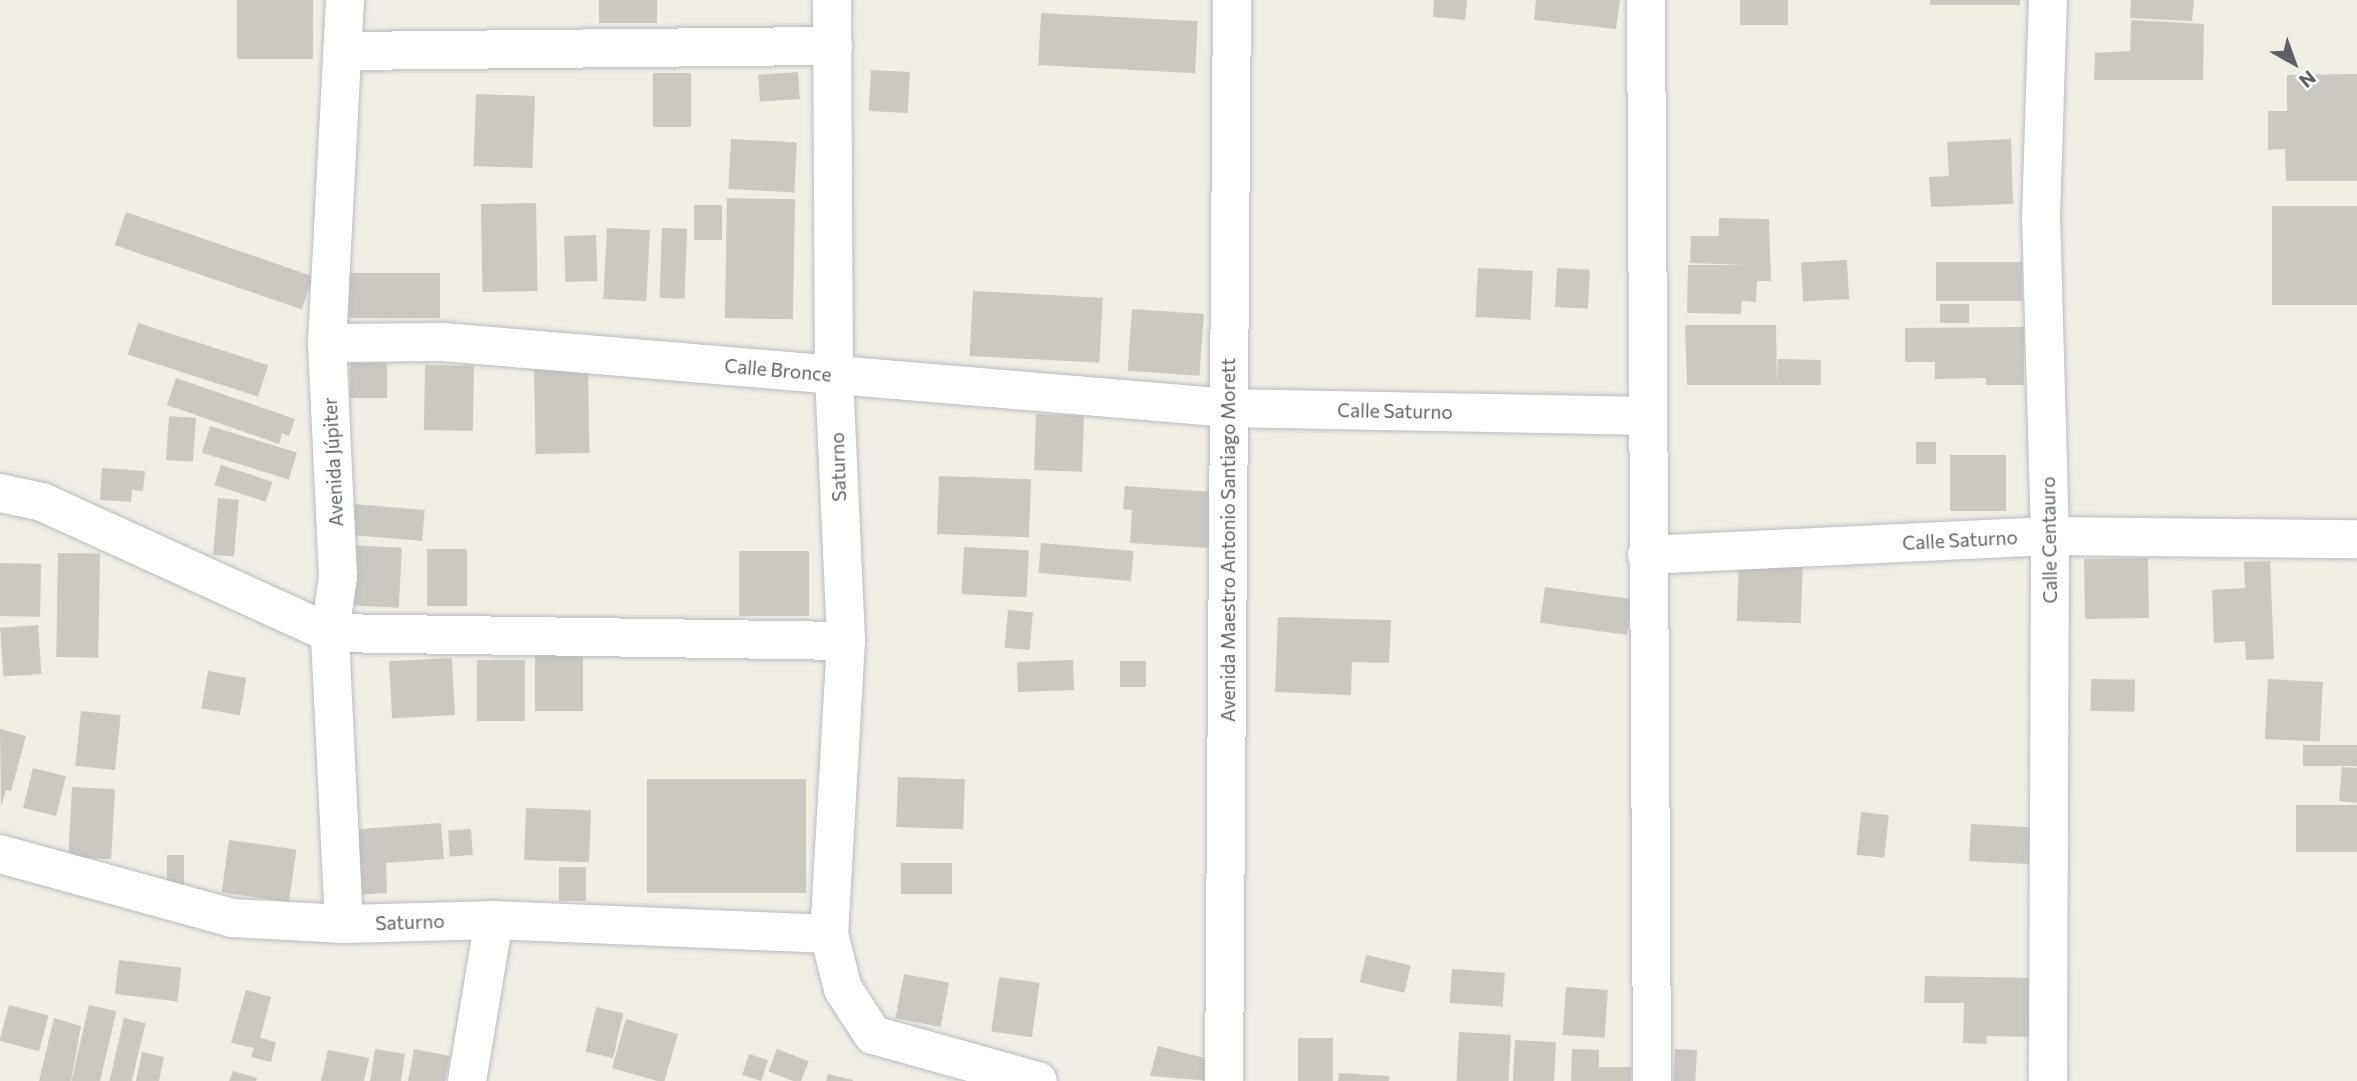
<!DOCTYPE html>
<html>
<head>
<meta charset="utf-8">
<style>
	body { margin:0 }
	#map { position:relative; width:2357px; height:1081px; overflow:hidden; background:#f0eee5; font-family:Commissioner,sans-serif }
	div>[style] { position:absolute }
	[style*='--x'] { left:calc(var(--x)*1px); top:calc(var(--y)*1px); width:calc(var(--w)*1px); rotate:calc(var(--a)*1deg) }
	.building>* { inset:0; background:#cbc8c2; transform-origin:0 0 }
	.roads { filter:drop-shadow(0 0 2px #b8bbbf) drop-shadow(0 0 2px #b8bbbf) }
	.minor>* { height:38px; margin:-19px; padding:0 19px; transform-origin:19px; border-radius:19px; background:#fff }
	span { translate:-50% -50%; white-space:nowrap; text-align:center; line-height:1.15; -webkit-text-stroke:7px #fff; paint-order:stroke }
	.street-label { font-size:19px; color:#5d6166 }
	.north { position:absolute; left:2259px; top:28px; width:70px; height:70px; -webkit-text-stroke:5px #fff; paint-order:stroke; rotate:140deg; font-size:19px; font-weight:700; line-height:28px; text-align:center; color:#5d6166 }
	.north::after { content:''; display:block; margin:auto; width:24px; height:32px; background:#5d6166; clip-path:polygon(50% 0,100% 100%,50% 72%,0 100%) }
</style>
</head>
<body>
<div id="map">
	<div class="building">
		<i style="left:237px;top:0;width:76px;height:59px"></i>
		<i style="left:599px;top:0;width:58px;height:23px"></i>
		<i style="clip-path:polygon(1434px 0,1467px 0,1465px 20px,1433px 17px)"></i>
		<i style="clip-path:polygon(1536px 0,1620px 0,1616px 29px,1534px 20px)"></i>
		<i style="left:1740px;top:0;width:48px;height:25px"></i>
		<i style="left:1930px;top:0;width:90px;height:5px"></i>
		<i style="clip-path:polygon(2131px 0,2194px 0,2192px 21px,2130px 18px)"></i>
		<i style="left:1041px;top:13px;width:157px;height:52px;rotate:3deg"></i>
		<i style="clip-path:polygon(2131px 20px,2204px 24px,2203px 80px,2094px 80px,2095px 53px,2130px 51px)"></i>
		<i style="left:871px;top:70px;width:39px;height:41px;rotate:3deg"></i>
		<i style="left:798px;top:72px;width:27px;height:40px;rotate:86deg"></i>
		<i style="left:653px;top:73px;width:38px;height:54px"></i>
		<i style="clip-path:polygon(2357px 74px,2357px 181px,2286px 181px,2285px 149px,2268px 150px,2268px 111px,2287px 111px,2287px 75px)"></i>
		<i style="left:476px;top:94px;width:59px;height:72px;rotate:2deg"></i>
		<i style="left:731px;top:139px;width:66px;height:50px;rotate:3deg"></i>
		<i style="clip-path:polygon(2011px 139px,2013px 204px,1931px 207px,1929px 177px,1949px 176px,1947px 142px)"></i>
		<i style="left:727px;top:198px;width:68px;height:120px;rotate:1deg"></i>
		<i style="left:536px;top:203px;width:88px;height:55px;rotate:89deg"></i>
		<i style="left:694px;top:205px;width:28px;height:35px"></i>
		<i style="left:2357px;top:206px;width:99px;height:85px;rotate:90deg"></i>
		<i style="left:126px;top:212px;width:198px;height:35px;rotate:19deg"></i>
		<i style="clip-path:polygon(1719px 218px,1769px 219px,1771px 281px,1757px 281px,1756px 302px,1742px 301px,1741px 314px,1687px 313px,1688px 265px,1746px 265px,1690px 263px,1691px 236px,1719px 236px)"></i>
		<i style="left:607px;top:228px;width:43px;height:71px;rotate:3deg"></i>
		<i style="left:662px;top:228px;width:25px;height:70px;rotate:2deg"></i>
		<i style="left:596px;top:235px;width:46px;height:32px;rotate:88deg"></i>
		<i style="left:1847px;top:260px;width:39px;height:46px;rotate:87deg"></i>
		<i style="left:2022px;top:262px;width:39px;height:86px;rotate:90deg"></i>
		<i style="left:1478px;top:268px;width:55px;height:49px;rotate:3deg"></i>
		<i style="left:1557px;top:268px;width:33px;height:39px;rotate:3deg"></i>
		<i style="left:440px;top:273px;width:45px;height:91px;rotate:90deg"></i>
		<i style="left:973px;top:291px;width:130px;height:65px;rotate:3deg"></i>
		<i style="left:1940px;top:304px;width:29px;height:19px"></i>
		<i style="left:1132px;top:309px;width:72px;height:62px;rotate:4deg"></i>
		<i style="left:138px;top:323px;width:137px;height:33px;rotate:18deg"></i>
		<i style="clip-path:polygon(1685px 325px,1776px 325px,1777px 382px,1778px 359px,1821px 360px,1821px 385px,1687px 385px)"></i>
		<i style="clip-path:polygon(2024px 327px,2024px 385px,1986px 385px,1986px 378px,1935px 379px,1935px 362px,1905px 362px,1905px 328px)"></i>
		<i style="left:350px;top:363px;width:37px;height:35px"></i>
		<i style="left:425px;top:365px;width:49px;height:65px;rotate:1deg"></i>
		<i style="left:588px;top:365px;width:88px;height:54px;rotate:89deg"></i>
		<i style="clip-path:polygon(176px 378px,295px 419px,289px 436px,282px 433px,279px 444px,167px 405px)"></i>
		<i style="left:1036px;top:414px;width:48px;height:56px;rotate:2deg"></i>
		<i style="left:169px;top:416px;width:27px;height:44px;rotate:4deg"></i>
		<i style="left:210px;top:426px;width:91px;height:28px;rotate:17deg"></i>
		<i style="left:1916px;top:442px;width:20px;height:22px"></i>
		<i style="left:1950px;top:455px;width:56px;height:56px"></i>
		<i style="left:221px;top:465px;width:54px;height:21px;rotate:18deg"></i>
		<i style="clip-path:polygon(102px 468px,145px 471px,143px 491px,132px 490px,131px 502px,100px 500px)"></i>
		<i style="left:939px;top:476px;width:92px;height:58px;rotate:2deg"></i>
		<i style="clip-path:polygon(1125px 486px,1213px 492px,1209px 548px,1130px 543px,1132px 510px,1123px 509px)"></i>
		<i style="left:218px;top:498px;width:21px;height:57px;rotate:5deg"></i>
		<i style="left:355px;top:504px;width:70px;height:31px;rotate:5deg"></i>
		<i style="left:1041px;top:543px;width:93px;height:30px;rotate:5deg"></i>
		<i style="left:348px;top:545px;width:54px;height:60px;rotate:3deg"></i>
		<i style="left:964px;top:547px;width:65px;height:47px;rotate:3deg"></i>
		<i style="left:467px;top:549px;width:57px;height:40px;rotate:90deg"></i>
		<i style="left:739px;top:551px;width:70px;height:65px"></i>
		<i style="left:58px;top:553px;width:42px;height:104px;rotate:1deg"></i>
		<i style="left:1739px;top:557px;width:64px;height:64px;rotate:2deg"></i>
		<i style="left:2148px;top:558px;width:60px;height:64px;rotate:89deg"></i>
		<i style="clip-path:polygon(2270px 561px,2274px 659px,2246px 660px,2245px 641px,2214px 643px,2212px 590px,2245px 588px,2244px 562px)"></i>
		<i style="left:0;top:563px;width:41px;height:53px;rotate:1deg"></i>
		<i style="left:1545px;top:587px;width:88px;height:36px;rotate:8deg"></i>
		<i style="left:1008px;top:610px;width:25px;height:38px;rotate:5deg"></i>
		<i style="clip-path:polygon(1278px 617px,1391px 620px,1389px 663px,1352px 662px,1351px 695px,1275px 692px)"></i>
		<i style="left:38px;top:625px;width:49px;height:38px;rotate:86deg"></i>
		<i style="left:583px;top:651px;width:60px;height:48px;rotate:90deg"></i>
		<i style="left:452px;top:658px;width:57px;height:63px;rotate:87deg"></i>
		<i style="left:477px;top:660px;width:48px;height:61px"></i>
		<i style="left:1073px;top:660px;width:30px;height:56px;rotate:88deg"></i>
		<i style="left:1120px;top:661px;width:26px;height:26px"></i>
		<i style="left:208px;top:671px;width:39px;height:38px;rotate:10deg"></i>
		<i style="left:2091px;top:679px;width:44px;height:32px;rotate:1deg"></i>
		<i style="left:2268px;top:679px;width:55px;height:60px;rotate:3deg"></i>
		<i style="left:81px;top:711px;width:40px;height:55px;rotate:6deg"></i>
		<i style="clip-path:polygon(0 729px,26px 736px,11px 791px,6px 790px,1px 807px)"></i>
		<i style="left:2357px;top:745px;width:21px;height:54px;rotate:90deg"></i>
		<i style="clip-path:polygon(2342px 767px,2357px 768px,2357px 803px,2339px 801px)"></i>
		<i style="left:33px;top:768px;width:34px;height:41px;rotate:14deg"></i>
		<i style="left:898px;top:777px;width:67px;height:50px;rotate:2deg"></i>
		<i style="left:647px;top:779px;width:159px;height:114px"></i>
		<i style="left:72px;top:787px;width:43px;height:70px;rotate:3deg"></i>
		<i style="left:2357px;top:805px;width:47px;height:61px;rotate:90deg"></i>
		<i style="left:526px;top:808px;width:65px;height:52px;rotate:2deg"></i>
		<i style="left:1861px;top:812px;width:28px;height:43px;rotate:6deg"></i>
		<i style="clip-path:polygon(441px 823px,444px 859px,386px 863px,387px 893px,352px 895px,348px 830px)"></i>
		<i style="left:1971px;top:824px;width:61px;height:37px;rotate:3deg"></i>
		<i style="left:471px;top:829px;width:26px;height:23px;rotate:86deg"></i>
		<i style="left:229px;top:840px;width:68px;height:53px;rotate:8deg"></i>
		<i style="left:167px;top:855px;width:17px;height:36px"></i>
		<i style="left:901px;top:863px;width:51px;height:31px"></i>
		<i style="left:559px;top:867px;width:27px;height:34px"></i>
		<i style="left:1366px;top:955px;width:46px;height:28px;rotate:13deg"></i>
		<i style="left:119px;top:960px;width:63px;height:34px;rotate:7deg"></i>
		<i style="left:1452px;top:969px;width:53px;height:34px;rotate:4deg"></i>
		<i style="left:904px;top:974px;width:46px;height:45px;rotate:11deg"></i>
		<i style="clip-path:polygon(1925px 976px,2039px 978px,2038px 1037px,1987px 1036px,1987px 1044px,1963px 1043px,1964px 1003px,1924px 1003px)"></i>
		<i style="left:999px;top:977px;width:41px;height:55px;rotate:8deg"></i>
		<i style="left:1566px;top:987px;width:42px;height:48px;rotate:4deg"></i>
		<i style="clip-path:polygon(246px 990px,271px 997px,260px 1038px,276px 1042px,271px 1062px,251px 1057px,254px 1048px,231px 1043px)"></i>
		<i style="left:9px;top:1005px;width:41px;height:37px;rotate:15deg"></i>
		<i style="left:89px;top:1005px;width:28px;height:78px;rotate:13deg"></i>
		<i style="left:596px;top:1007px;width:28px;height:46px;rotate:13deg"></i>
		<i style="clip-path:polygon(54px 1018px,81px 1026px,71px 1081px,39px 1081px)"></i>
		<i style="left:124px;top:1018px;width:22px;height:65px;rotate:13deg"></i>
		<i style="left:626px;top:1019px;width:54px;height:51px;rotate:16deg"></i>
		<i style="left:1459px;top:1032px;width:52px;height:49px;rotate:3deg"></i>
		<i style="left:1298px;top:1038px;width:35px;height:43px"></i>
		<i style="left:1515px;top:1040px;width:41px;height:41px;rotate:3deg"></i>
		<i style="clip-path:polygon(1158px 1046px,1216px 1061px,1211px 1081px,1150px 1076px)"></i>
		<i style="clip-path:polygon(375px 1049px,405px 1054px,401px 1081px,370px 1081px)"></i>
		<i style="clip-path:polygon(414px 1049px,450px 1056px,445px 1081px,408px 1081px)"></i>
		<i style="left:777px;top:1049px;width:34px;height:24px;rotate:21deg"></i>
		<i style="clip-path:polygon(1572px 1049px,1599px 1050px,1599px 1067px,1631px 1067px,1631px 1081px,1571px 1081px)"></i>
		<i style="left:1675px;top:1049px;width:22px;height:32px;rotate:3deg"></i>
		<i style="clip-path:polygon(328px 1050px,369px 1058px,364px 1081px,321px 1081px)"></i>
		<i style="clip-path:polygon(142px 1052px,164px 1057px,159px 1081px,136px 1081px)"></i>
		<i style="left:749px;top:1054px;width:20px;height:22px;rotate:18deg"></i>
		<i style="clip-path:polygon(233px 1071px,257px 1078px,256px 1081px,229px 1081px)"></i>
		<i style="clip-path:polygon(1339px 1073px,1389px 1076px,1389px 1081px,1338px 1081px)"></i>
		<i style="clip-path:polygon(828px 1074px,853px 1080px,853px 1081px,826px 1081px)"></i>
	</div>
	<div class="roads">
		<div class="minor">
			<i style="--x:832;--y:0;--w:375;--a:89.7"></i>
			<i style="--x:834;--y:375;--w:266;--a:87.4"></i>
			<i style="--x:846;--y:641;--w:293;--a:93.3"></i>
			<i style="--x:829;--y:934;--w:57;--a:75.7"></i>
			<i style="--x:843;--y:989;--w:55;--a:56.9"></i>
			<i style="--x:873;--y:1035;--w:171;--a:15.6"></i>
			<i style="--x:1646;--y:0;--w:1081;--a:89.68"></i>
			<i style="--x:345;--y:51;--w:488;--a:-0.6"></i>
			<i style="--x:327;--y:343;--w:116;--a:-0.5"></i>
			<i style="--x:443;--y:342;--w:789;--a:4.8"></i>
			<i style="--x:1229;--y:408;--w:416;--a:1.1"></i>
			<i style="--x:0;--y:493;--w:43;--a:12.1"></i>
			<i style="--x:42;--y:502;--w:316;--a:24.5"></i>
			<i style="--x:330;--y:633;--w:516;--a:0.89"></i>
			<i style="--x:1647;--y:555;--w:403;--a:-2.7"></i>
			<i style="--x:2050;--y:536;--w:307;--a:0.6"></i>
			<i style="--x:0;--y:854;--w:241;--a:15.4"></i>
			<i style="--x:232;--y:918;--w:112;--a:3.1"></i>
			<i style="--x:344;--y:924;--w:150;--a:-1.5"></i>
			<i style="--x:494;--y:920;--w:335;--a:2.4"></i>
			<i style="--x:344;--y:924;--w:291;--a:-92.8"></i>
			<i style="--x:330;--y:633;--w:58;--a:-82"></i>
			<i style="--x:338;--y:576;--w:233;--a:-92.7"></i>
			<i style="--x:327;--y:343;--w:343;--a:-87"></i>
			<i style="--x:467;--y:1081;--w:163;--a:-80.5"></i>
			<i style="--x:1224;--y:1081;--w:1081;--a:-89.58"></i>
			<i style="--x:2048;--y:1081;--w:545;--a:-89.79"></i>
			<i style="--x:2050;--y:536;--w:317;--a:-91.6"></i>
			<i style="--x:2041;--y:219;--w:219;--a:-88.2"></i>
		</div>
	</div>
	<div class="street-label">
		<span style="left:778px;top:370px;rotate:5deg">Calle Bronce</span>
		<span style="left:1395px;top:411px;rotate:1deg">Calle Saturno</span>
		<span style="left:333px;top:462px;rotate:-93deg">Avenida Júpiter</span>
		<span style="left:838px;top:467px;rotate:-92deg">Saturno</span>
		<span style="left:1228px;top:540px;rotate:-90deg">Avenida Maestro Antonio Santiago Morett</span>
		<span style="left:1960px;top:540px;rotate:-3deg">Calle Saturno</span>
		<span style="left:2049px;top:540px;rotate:-91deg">Calle Centauro</span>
		<span style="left:410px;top:922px;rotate:-2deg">Saturno</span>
	</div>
	<div class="north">N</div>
</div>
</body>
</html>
